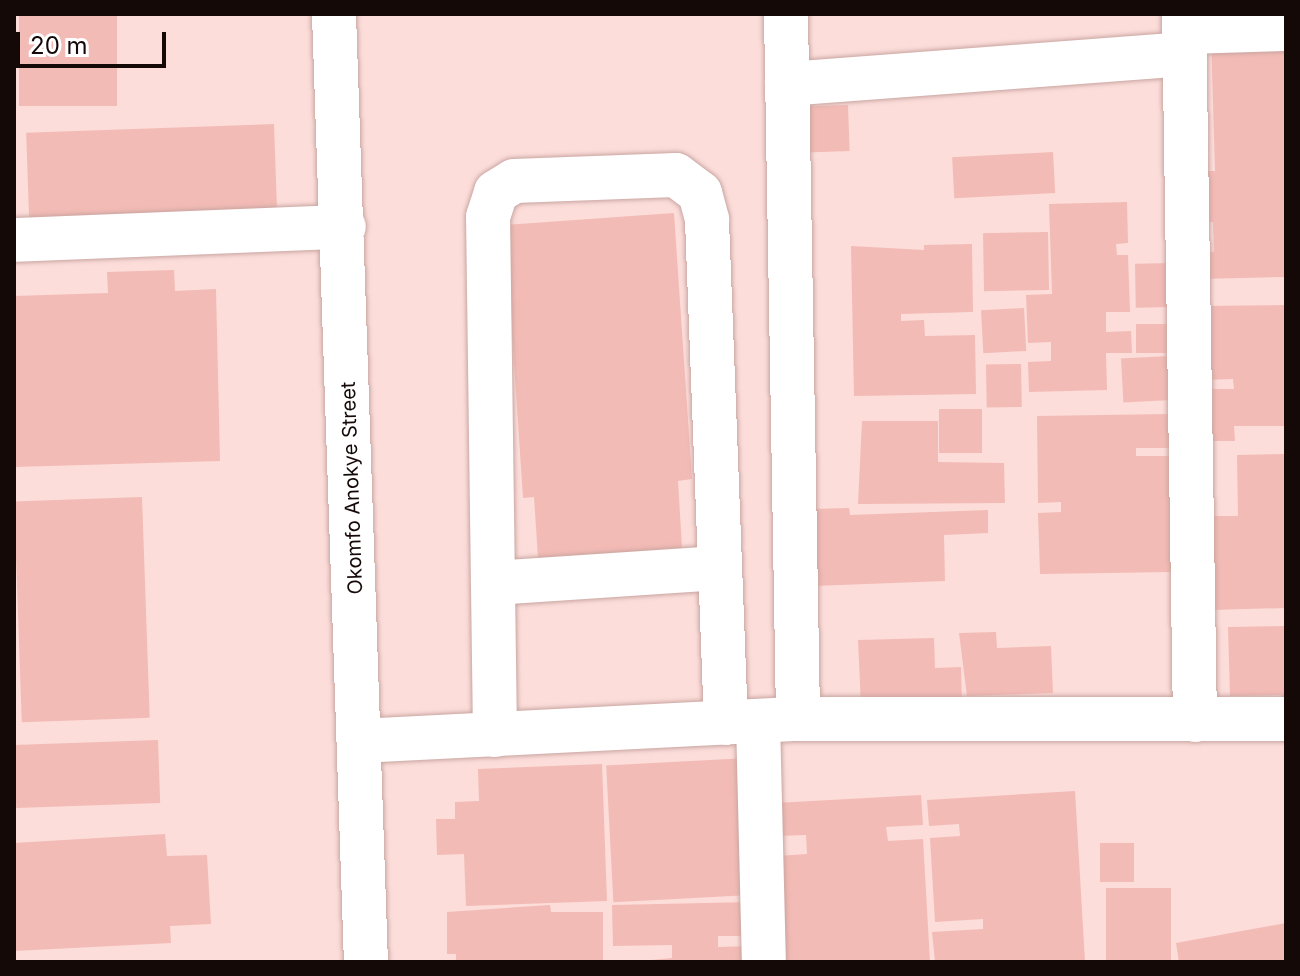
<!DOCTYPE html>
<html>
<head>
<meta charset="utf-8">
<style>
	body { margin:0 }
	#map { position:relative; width:1300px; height:976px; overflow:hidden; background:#fcddda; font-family:Inter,sans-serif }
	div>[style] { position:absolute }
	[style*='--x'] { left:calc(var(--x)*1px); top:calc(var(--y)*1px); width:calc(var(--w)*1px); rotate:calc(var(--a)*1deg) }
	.building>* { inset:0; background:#f3bbb5; transform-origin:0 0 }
	.roads { filter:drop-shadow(0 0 2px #c9a5a1) drop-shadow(0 0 2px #c9a5a1) }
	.minor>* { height:44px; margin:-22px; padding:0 22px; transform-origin:22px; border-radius:22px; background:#fff }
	span { translate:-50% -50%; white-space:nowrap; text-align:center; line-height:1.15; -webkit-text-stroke:6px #fff; paint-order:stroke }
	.street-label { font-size:20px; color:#150908 }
	.frame { position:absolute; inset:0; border:16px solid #150908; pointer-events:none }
	.scale { position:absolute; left:16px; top:32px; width:150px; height:36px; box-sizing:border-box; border:4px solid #150908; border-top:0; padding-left:10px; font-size:24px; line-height:28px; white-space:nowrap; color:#150908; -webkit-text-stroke:6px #fff; paint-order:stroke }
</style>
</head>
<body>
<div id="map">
	<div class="building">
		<i style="left:19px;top:14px;width:98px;height:92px"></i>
		<i style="clip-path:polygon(1286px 33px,1286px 277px,1200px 279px,1199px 252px,1214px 252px,1213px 222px,1192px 223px,1190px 171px,1215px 171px,1211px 35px)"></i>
		<i style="left:848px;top:105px;width:46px;height:50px;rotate:88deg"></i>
		<i style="left:274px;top:124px;width:88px;height:248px;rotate:88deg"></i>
		<i style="left:1053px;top:152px;width:41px;height:101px;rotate:87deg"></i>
		<i style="clip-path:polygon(1127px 202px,1128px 243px,1116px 244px,1117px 255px,1128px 255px,1130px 312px,1106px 312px,1106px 332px,1131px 331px,1132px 353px,1106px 353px,1107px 390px,1029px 392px,1028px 362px,1051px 361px,1051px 342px,1028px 343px,1026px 295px,1052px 294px,1049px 204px)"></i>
		<i style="clip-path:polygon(674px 213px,692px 479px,678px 481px,682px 548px,538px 558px,534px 497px,523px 498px,505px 225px)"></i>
		<i style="left:1048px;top:232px;width:58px;height:65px;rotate:89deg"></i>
		<i style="clip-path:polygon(972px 244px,973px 312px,901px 314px,901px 321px,924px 320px,925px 336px,975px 335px,976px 394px,854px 396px,851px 246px,924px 250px,924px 245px)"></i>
		<i style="left:1174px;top:263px;width:44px;height:39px;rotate:89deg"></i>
		<i style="clip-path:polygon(174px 270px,175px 291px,216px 289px,220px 461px,14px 467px,14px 296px,108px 293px,107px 272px)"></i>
		<i style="clip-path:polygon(1286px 305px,1286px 426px,1234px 426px,1235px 441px,1207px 441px,1206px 389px,1234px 389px,1233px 379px,1204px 380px,1203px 306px)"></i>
		<i style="left:1024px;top:308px;width:43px;height:43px;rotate:87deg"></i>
		<i style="left:1136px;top:324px;width:32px;height:29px"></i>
		<i style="left:1169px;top:356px;width:44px;height:48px;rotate:87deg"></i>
		<i style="left:1021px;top:364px;width:43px;height:35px;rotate:89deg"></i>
		<i style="left:939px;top:409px;width:43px;height:44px"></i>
		<i style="clip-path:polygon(1169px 414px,1169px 448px,1136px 448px,1136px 456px,1170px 456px,1172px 572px,1040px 574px,1038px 513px,1061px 512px,1061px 502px,1038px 503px,1037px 416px)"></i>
		<i style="clip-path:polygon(862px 421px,938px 421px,938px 462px,1004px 463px,1005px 503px,858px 504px)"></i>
		<i style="clip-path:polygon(1286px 454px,1286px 608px,1209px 610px,1207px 516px,1238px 516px,1237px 455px)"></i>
		<i style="left:142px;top:497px;width:221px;height:128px;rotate:88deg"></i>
		<i style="clip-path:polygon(849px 508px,850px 515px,988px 510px,988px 533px,944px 535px,945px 581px,814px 586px,811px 509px)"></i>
		<i style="clip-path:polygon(1286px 626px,1286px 704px,1281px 695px,1230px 696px,1228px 627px)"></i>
		<i style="clip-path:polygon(996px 632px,997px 648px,1051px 646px,1053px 693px,967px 696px,959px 633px)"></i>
		<i style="clip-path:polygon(934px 638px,935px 668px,961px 667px,962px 707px,861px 706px,858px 640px)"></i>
		<i style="left:158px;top:740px;width:63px;height:144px;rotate:88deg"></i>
		<i style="left:748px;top:758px;width:137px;height:142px;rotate:87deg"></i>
		<i style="clip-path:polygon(602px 764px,607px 901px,466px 906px,464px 854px,437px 855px,436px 819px,455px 819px,455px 802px,479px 801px,478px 769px)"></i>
		<i style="clip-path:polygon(1075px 791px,1085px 962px,935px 962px,932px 932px,983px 929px,983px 919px,935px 922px,930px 838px,960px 836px,959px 824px,929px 826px,927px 800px)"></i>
		<i style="clip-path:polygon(921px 795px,923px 825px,886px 827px,888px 841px,923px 839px,930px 962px,784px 962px,778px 856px,807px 854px,806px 835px,778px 836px,776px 803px)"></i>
		<i style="clip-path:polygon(165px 834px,167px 856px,207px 855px,211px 924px,170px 926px,171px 943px,14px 951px,14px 843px)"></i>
		<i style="left:1100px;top:843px;width:34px;height:39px"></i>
		<i style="left:1106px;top:888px;width:65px;height:74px"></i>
		<i style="clip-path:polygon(752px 902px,753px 936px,718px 936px,718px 947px,752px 946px,753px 962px,630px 962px,672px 958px,672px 945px,613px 946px,612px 905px)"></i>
		<i style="clip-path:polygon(550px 905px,551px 912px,603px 912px,603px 962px,456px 962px,456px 954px,447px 954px,447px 912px)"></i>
		<i style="clip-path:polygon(1286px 923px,1286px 962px,1179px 962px,1176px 943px)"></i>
	</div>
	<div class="roads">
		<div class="minor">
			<i style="--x:334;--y:14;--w:949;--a:88.07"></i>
			<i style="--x:786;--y:14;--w:705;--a:89.02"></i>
			<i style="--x:1184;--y:14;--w:706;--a:89.11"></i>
			<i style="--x:1185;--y:32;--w:101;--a:-1.7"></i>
			<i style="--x:787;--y:84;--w:398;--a:-4.3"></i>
			<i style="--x:14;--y:240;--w:330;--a:-2.3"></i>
			<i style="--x:493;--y:583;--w:227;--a:-3.8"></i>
			<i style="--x:758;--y:721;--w:241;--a:88.6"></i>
			<i style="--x:495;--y:735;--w:518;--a:-90.77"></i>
			<i style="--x:488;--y:217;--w:26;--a:-72"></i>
			<i style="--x:496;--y:192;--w:21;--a:-31"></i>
			<i style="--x:514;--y:181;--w:162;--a:-2.1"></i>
			<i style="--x:676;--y:175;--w:30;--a:37"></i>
			<i style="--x:700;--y:193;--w:28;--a:75"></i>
			<i style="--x:707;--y:220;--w:503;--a:87.84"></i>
			<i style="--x:359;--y:741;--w:440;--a:-2.9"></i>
			<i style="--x:798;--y:719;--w:488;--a:0"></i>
		</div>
	</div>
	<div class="street-label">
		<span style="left:352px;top:488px;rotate:-92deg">Okomfo Anokye Street</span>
	</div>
	<div class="frame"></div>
	<div class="scale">20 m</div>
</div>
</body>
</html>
